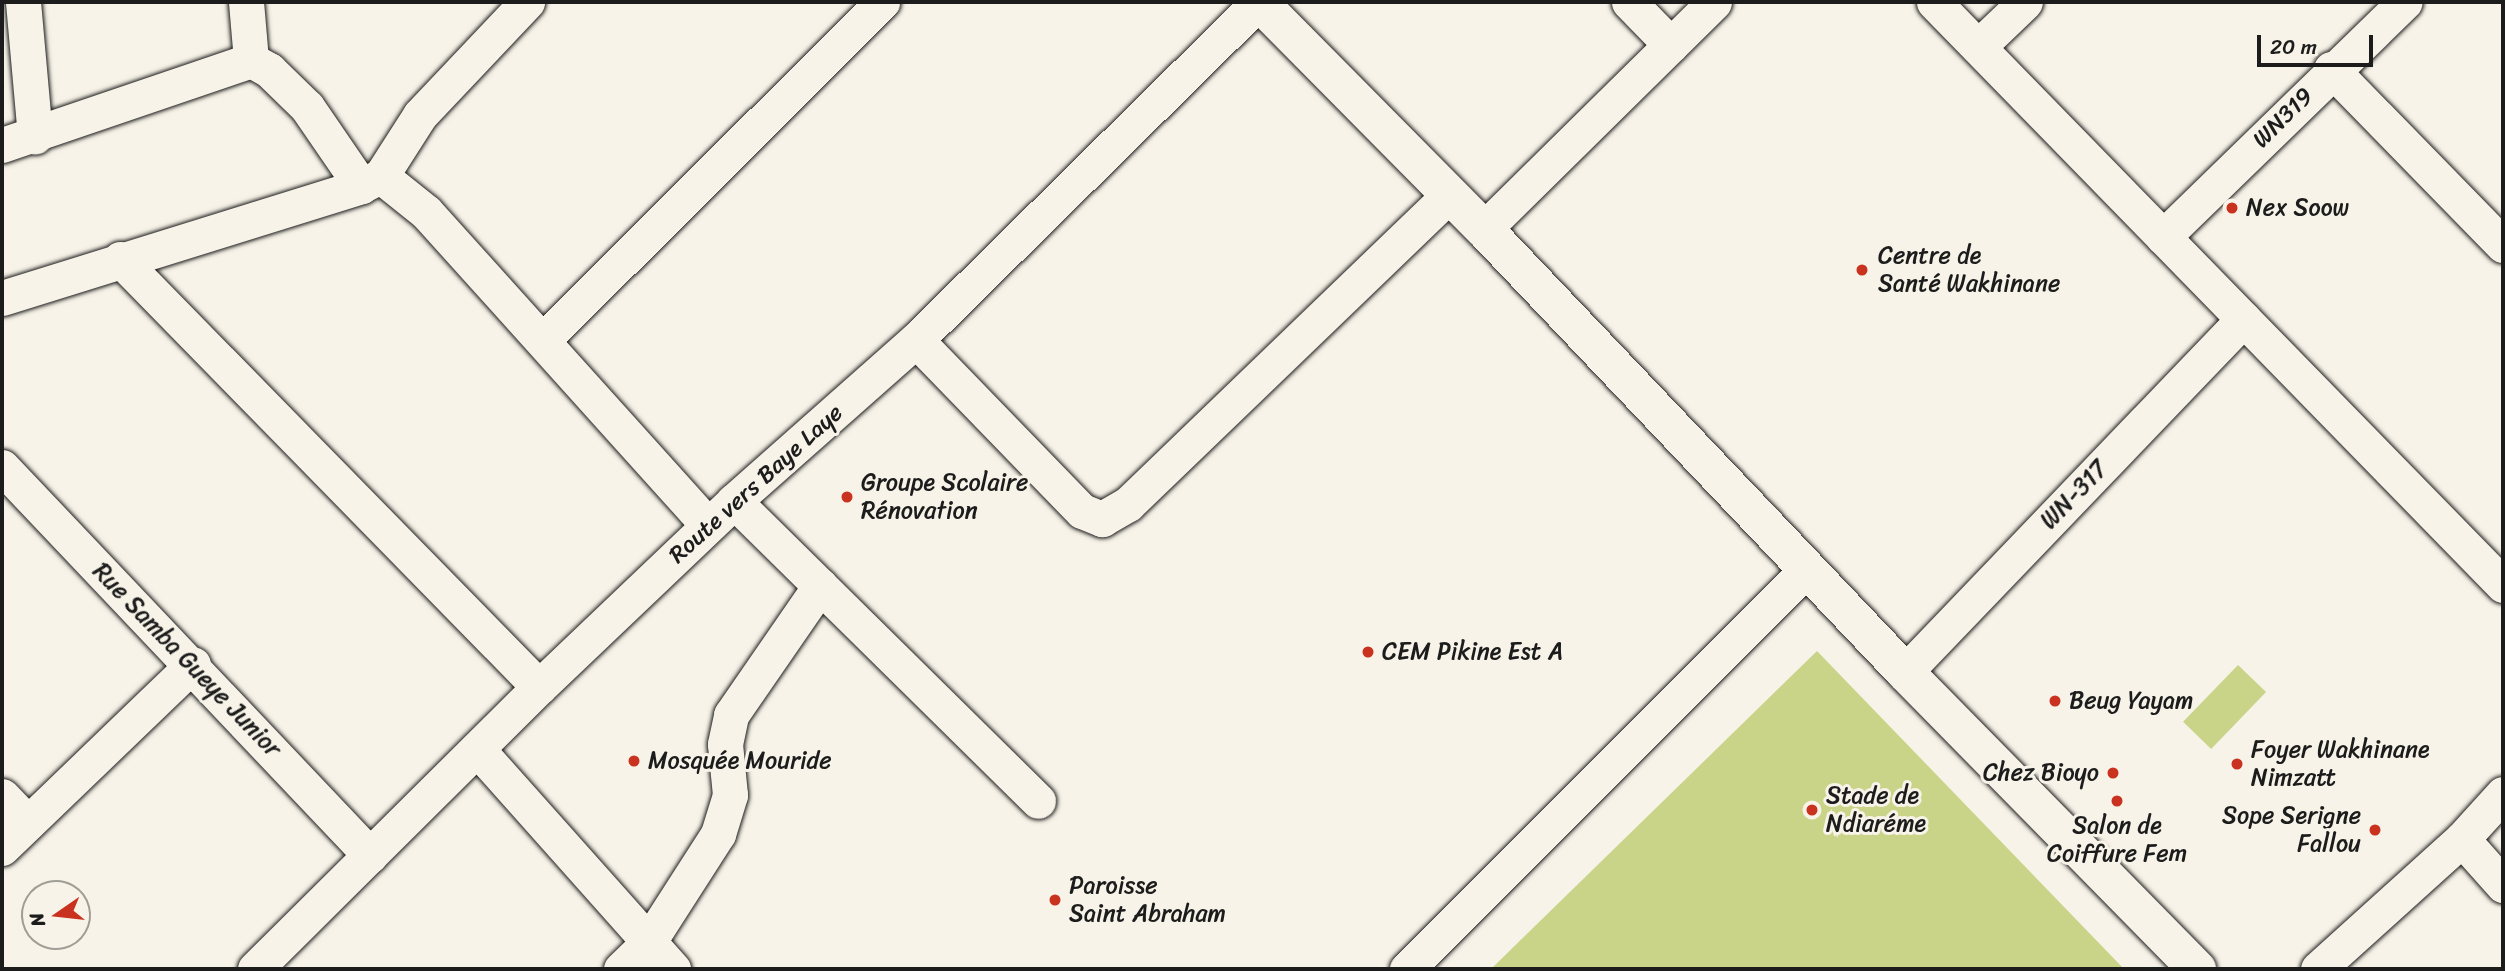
<!DOCTYPE html>
<html>
<head>
<meta charset="utf-8">
<style>
	body { margin:0 }
	#map { position:relative; width:2505px; height:971px; overflow:hidden; background:#f7f3e8; font-family:Sriracha,sans-serif }
	div>[style] { position:absolute }
	[style*='--x'] { left:calc(var(--x)*1px); top:calc(var(--y)*1px); width:calc(var(--w)*1px); rotate:calc(var(--a)*1deg) }
	.green>* { inset:0; background:#c9d488; transform-origin:0 0 }
	.roads { filter:drop-shadow(0 0 2px #1c1c1c) drop-shadow(0 0 2px #1c1c1c) }
	.minor>* { height:35px; margin:-17.5px; padding:0 17.5px; transform-origin:17.5px; border-radius:17.5px; background:#f7f3e8 }
	.tertiary>* { height:38px; margin:-19px; padding:0 19px; transform-origin:19px; border-radius:19px; background:#f7f3e8 }
	.dots>* { width:19px; height:19px; translate:-50% -50%; box-sizing:border-box; border:4px solid #f7f3e8; border-radius:50% }
	span { translate:-50% -50%; white-space:nowrap; text-align:center; line-height:1.15; -webkit-text-stroke:6px #f7f3e8; paint-order:stroke }
	.street-label { font-size:24px; color:#1c1c1c }
	.poi-label { font-size:24px; color:#1c1c1c }
	.left { translate:0 -50%; text-align:left }
	.right { translate:-100% -50%; text-align:right }
	.frame { position:absolute; inset:0; border:4px solid #1c1c1c; pointer-events:none }
	.north { position:absolute; left:21px; top:880px; width:70px; height:70px; box-sizing:border-box; background:#f7f3e8; border:2px solid #9f9d96; border-radius:50%; rotate:256deg; font-size:19px; font-weight:700; line-height:28px; text-align:center; color:#1c1c1c }
	.north::after { content:''; display:block; margin:auto; width:24px; height:32px; background:#c8321e; clip-path:polygon(50% 0,100% 100%,50% 72%,0 100%) }
	.scale { position:absolute; left:2257px; top:35px; width:116px; height:32px; box-sizing:border-box; border:4px solid #1c1c1c; border-top:0; padding-left:9px; font-size:21px; line-height:24px; white-space:nowrap; color:#1c1c1c; -webkit-text-stroke:5px #f7f3e8; paint-order:stroke }
</style>
</head>
<body>
<div id="map">
	<div class="green">
		<i style="clip-path:polygon(1817px 651px,2124px 969px,1491px 969px)"></i>
		<i style="left:2238px;top:665px;width:39px;height:79px;rotate:44deg"></i>
	</div>
	<div class="roads">
		<div class="minor">
			<i style="--x:23;--y:2;--w:135;--a:84.9"></i>
			<i style="--x:246;--y:2;--w:58;--a:85.1"></i>
			<i style="--x:1629;--y:2;--w:60;--a:45.7"></i>
			<i style="--x:1934;--y:2;--w:815;--a:45.7"></i>
			<i style="--x:1978;--y:47;--w:65;--a:-43.8"></i>
			<i style="--x:2331;--y:69;--w:246;--a:45.7"></i>
			<i style="--x:2;--y:145;--w:263;--a:-18.8"></i>
			<i style="--x:251;--y:60;--w:21;--a:29"></i>
			<i style="--x:269;--y:70;--w:53;--a:44.2"></i>
			<i style="--x:307;--y:107;--w:96;--a:55.6"></i>
			<i style="--x:381;--y:176;--w:58;--a:38.7"></i>
			<i style="--x:426;--y:212;--w:421;--a:48"></i>
			<i style="--x:1484;--y:229;--w:323;--a:-44.6"></i>
			<i style="--x:2163;--y:237;--w:337;--a:-44.2"></i>
			<i style="--x:120;--y:259;--w:599;--a:45.61"></i>
			<i style="--x:2;--y:298;--w:376;--a:-17.3"></i>
			<i style="--x:361;--y:186;--w:22;--a:-27"></i>
			<i style="--x:381;--y:176;--w:72;--a:-57.4"></i>
			<i style="--x:420;--y:115;--w:156;--a:-46.6"></i>
			<i style="--x:543;--y:340;--w:479;--a:-44.9"></i>
			<i style="--x:916;--y:340;--w:238;--a:45.9"></i>
			<i style="--x:1082;--y:511;--w:22;--a:22"></i>
			<i style="--x:1102;--y:519;--w:30;--a:-30"></i>
			<i style="--x:1128;--y:504;--w:447;--a:-43.9"></i>
			<i style="--x:2;--y:467;--w:535;--a:46.52"></i>
			<i style="--x:734;--y:501;--w:427;--a:44.6"></i>
			<i style="--x:1905;--y:672;--w:489;--a:-46.2"></i>
			<i style="--x:477;--y:749;--w:295;--a:48.3"></i>
			<i style="--x:2;--y:796;--w:37;--a:46"></i>
			<i style="--x:2462;--y:839;--w:62;--a:48.3"></i>
			<i style="--x:2;--y:848;--w:265;--a:-43.9"></i>
			<i style="--x:255;--y:969;--w:400;--a:-44.8"></i>
			<i style="--x:539;--y:687;--w:269;--a:-43.6"></i>
			<i style="--x:734;--y:501;--w:243;--a:-41.5"></i>
			<i style="--x:916;--y:340;--w:482;--a:-44.6"></i>
			<i style="--x:621;--y:969;--w:37;--a:-44"></i>
			<i style="--x:648;--y:943;--w:130;--a:-57.3"></i>
			<i style="--x:718;--y:834;--w:41;--a:-72.9"></i>
			<i style="--x:730;--y:795;--w:51;--a:-95.6"></i>
			<i style="--x:725;--y:744;--w:30;--a:-78"></i>
			<i style="--x:731;--y:715;--w:157;--a:-55.4"></i>
			<i style="--x:1407;--y:969;--w:567;--a:-45"></i>
			<i style="--x:2318;--y:969;--w:194;--a:-42.1"></i>
			<i style="--x:2462;--y:839;--w:61;--a:-47.7"></i>
		</div>
		<div class="tertiary">
			<i style="--x:1259;--y:2;--w:320;--a:45.3"></i>
			<i style="--x:1484;--y:229;--w:611;--a:46.46"></i>
			<i style="--x:1905;--y:672;--w:417;--a:45.5"></i>
		</div>
	</div>
	<div class="dots">
		<i style="left:2232px;top:208px;background:#c8321e"></i>
		<i style="left:1862px;top:270px;background:#c8321e"></i>
		<i style="left:847px;top:497px;background:#c8321e"></i>
		<i style="left:1368px;top:652px;background:#c8321e"></i>
		<i style="left:2055px;top:701px;background:#c8321e"></i>
		<i style="left:634px;top:761px;background:#c8321e"></i>
		<i style="left:2237px;top:764px;background:#c8321e"></i>
		<i style="left:2113px;top:773px;background:#c8321e"></i>
		<i style="left:2117px;top:801px;background:#c8321e"></i>
		<i style="left:1812px;top:810px;background:#c8321e"></i>
		<i style="left:2375px;top:830px;background:#c8321e"></i>
		<i style="left:1055px;top:900px;background:#c8321e"></i>
	</div>
	<div class="street-label">
		<span style="left:2283px;top:118px;rotate:-45deg">WN319</span>
		<span style="left:756px;top:484px;rotate:-42deg">Route vers Baye Laye</span>
		<span style="left:2074px;top:495px;rotate:-46deg">WN-317</span>
		<span style="left:187px;top:660px;rotate:46deg">Rue Samba Gueye Junior</span>
	</div>
	<div class="poi-label">
		<span class="left" style="left:2246px;top:208px">Nex Soow</span>
		<span class="left" style="left:1878px;top:270px">Centre de<br>Santé Wakhinane</span>
		<span class="left" style="left:861px;top:497px">Groupe Scolaire<br>Rénovation</span>
		<span class="left" style="left:1382px;top:652px">CEM Pikine Est A</span>
		<span class="left" style="left:2069px;top:701px">Beug Yayam</span>
		<span class="left" style="left:2251px;top:764px">Foyer Wakhinane<br>Nimzatt</span>
		<span class="left" style="left:648px;top:761px">Mosquée Mouride</span>
		<span class="right" style="left:2099px;top:773px">Chez Bioyo</span>
		<span class="left" style="left:1826px;top:810px">Stade de<br>Ndiaréme</span>
		<span class="right" style="left:2361px;top:830px">Sope Serigne<br>Fallou</span>
		<span style="left:2117px;top:840px">Salon de<br>Coiffure Fem</span>
		<span class="left" style="left:1069px;top:900px">Paroisse<br>Saint Abraham</span>
	</div>
	<div class="frame"></div>
	<div class="north">N</div>
	<div class="scale">20 m</div>
</div>
</body>
</html>
